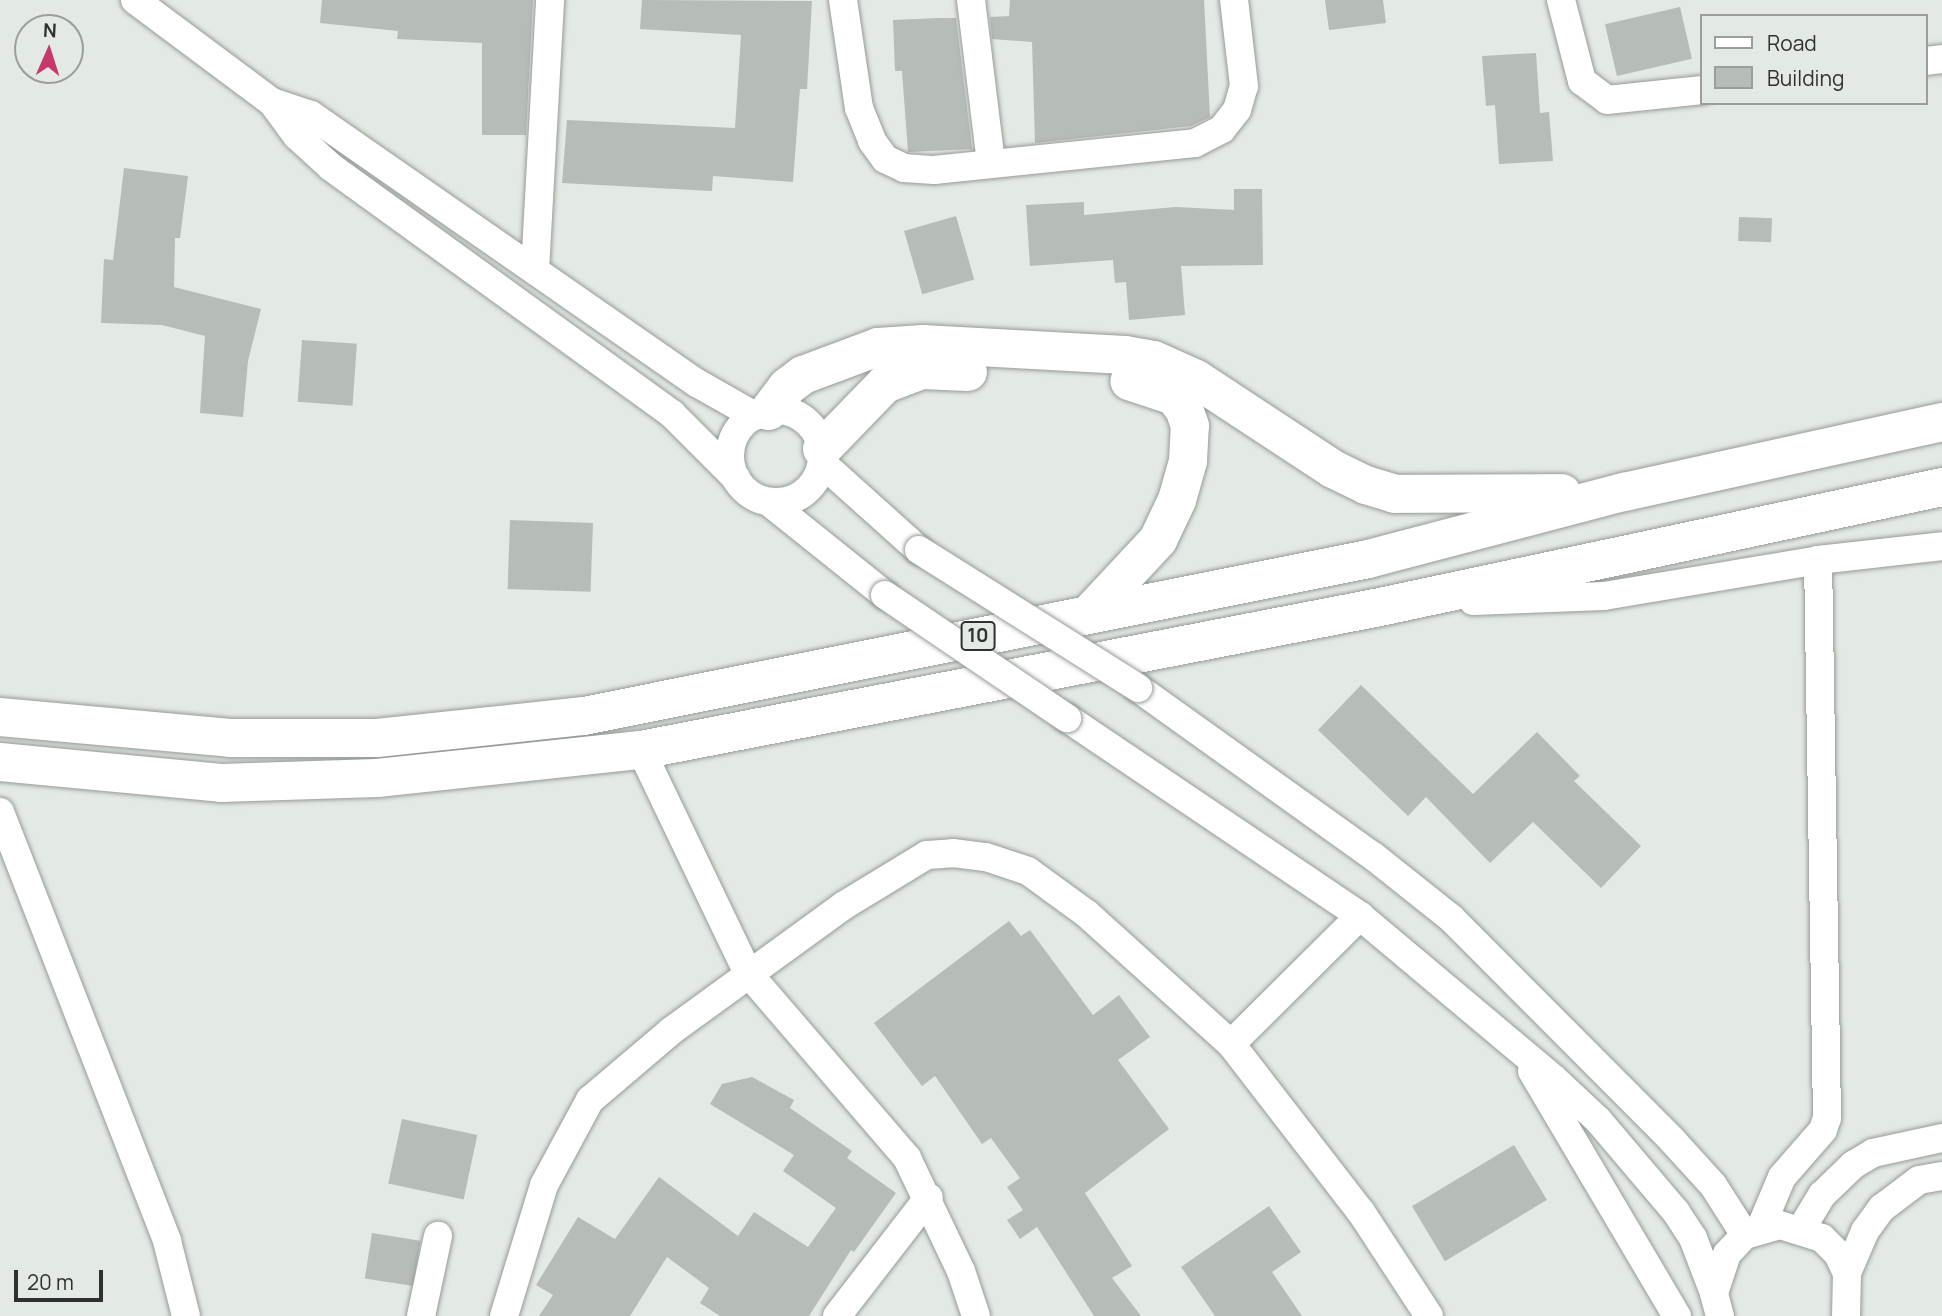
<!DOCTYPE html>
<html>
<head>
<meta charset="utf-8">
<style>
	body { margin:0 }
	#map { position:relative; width:1942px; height:1316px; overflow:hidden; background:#e3e9e4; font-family:Manrope,sans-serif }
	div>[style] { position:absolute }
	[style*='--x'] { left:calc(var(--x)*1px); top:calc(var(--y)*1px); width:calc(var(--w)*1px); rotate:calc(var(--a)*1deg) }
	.building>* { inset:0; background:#b6bcb7; transform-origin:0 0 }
	.roads { filter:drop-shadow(0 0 2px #969b97) drop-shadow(0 0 2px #969b97) }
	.minor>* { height:28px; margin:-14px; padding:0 14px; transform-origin:14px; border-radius:14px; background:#fff }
	.minor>.ring { margin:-14px; padding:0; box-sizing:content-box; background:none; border:28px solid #fff; border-radius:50% }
	.highway>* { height:38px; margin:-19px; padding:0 19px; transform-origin:19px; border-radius:19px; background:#fff }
	.bridges { filter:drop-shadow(0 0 2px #969b97) drop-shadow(0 0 2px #969b97) }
	.minor-bridge>* { height:28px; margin:-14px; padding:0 14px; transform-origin:14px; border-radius:14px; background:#fff }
	span { translate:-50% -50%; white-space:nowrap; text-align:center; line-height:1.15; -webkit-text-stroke:6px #e3e9e4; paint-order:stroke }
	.shield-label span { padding:2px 5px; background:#e3e9e4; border:2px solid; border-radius:5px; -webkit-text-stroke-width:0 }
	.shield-label { font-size:19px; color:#2f3130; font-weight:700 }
	.legend { position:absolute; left:1700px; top:14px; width:228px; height:91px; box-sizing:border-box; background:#e3e9e4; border:2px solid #9b9f9c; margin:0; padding:9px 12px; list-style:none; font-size:21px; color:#2f3130 }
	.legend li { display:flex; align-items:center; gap:14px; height:35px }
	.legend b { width:35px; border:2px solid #9b9f9c }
	.north { position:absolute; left:14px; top:14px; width:70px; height:70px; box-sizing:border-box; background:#e3e9e4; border:2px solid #9b9f9c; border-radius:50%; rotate:3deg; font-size:19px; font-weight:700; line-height:28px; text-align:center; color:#2f3130 }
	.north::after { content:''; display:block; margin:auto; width:24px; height:32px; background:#c5396d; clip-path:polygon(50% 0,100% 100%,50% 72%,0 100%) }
	.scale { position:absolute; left:14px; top:1270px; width:89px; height:32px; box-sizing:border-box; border:4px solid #2f3130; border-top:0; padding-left:9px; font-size:21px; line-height:24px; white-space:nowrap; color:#2f3130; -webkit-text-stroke:5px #e3e9e4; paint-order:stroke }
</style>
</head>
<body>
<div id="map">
	<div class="building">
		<i style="clip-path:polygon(322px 0,533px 0,526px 135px,482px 135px,482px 43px,397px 39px,398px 31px,320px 23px)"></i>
		<i style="clip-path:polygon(642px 0,812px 1px,807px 89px,800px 89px,793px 182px,713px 176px,712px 191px,562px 183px,567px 120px,735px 128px,741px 35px,640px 29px)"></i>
		<i style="clip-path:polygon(1010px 0,1204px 0,1210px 117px,1191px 126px,1035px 143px,1032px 42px,992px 39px,990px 17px,1009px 16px)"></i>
		<i style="clip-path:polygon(1325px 0,1383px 0,1386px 23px,1329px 30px)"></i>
		<i style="left:1680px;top:7px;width:53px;height:77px;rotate:77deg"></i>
		<i style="clip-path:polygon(939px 18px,956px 18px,972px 149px,908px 152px,902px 71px,895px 71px,893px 20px)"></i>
		<i style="clip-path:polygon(1536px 53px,1540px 113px,1549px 112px,1553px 161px,1499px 164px,1495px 105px,1486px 106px,1482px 56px)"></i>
		<i style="clip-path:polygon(124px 168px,188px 176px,180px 238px,175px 238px,174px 287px,261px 309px,248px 361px,243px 417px,200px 413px,205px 336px,162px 325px,101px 323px,104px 259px,113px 260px)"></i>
		<i style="clip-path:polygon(1234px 189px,1262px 189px,1263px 265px,1181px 266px,1185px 315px,1129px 320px,1126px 282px,1115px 283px,1113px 260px,1030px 266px,1026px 205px,1084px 202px,1084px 215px,1176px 207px,1234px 210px)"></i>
		<i style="left:956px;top:216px;width:66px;height:54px;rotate:74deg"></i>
		<i style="left:1739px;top:217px;width:33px;height:24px;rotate:2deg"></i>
		<i style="left:302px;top:340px;width:55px;height:62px;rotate:4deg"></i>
		<i style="left:510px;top:520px;width:83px;height:69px;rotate:2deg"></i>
		<i style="clip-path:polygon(1361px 685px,1473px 794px,1537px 732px,1580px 776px,1574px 781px,1641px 846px,1601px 888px,1533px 822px,1490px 863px,1426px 797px,1408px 816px,1318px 730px)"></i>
		<i style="clip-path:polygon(1009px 921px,1021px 936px,1030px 930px,1093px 1015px,1119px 995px,1150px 1037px,1118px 1060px,1169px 1129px,1085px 1193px,1132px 1266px,1112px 1278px,1141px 1316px,1094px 1316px,1037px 1227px,1020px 1239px,1007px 1220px,1023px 1210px,1007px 1187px,1020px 1178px,991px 1138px,982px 1144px,935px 1076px,922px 1086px,874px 1023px)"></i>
		<i style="clip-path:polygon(752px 1077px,794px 1100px,790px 1108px,852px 1151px,847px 1158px,896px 1193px,854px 1252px,851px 1250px,809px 1316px,720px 1316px,700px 1303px,709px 1288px,667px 1257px,630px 1316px,539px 1316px,553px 1295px,536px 1285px,578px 1217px,615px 1239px,659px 1177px,738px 1236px,754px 1212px,808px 1247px,836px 1208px,783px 1171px,794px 1155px,710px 1104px,722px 1084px)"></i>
		<i style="left:402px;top:1119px;width:77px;height:66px;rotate:12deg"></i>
		<i style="left:1514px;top:1145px;width:64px;height:119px;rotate:59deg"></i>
		<i style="clip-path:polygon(1269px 1206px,1301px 1252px,1272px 1272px,1302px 1316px,1215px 1316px,1181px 1267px)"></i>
		<i style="left:372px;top:1233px;width:49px;height:46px;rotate:9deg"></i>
	</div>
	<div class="roads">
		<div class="minor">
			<i style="--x:135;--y:0;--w:171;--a:36.7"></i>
			<i style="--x:272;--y:102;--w:42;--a:53.7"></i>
			<i style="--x:297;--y:136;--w:46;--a:42.4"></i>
			<i style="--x:331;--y:167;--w:421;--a:35.9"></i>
			<i style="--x:672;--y:414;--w:91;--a:45"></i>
			<i style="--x:843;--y:0;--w:109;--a:81.6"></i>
			<i style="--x:859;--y:108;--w:35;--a:68"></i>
			<i style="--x:872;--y:141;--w:22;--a:54"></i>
			<i style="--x:885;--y:159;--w:21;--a:25"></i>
			<i style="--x:904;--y:168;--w:30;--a:4"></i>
			<i style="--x:934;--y:170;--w:262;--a:-5.9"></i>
			<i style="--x:1195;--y:143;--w:30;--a:-27"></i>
			<i style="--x:1222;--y:129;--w:24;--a:-52"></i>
			<i style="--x:1237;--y:110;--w:25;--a:-74"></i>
			<i style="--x:1244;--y:86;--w:87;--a:-96.6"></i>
			<i style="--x:971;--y:0;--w:165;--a:83"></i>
			<i style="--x:1561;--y:0;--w:84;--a:75.5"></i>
			<i style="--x:1582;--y:81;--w:31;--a:37"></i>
			<i style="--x:1607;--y:100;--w:96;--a:-6"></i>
			<i style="--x:1926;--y:61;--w:16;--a:-7"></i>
			<i style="--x:272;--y:102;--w:41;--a:18.4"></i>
			<i style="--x:311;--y:115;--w:470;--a:34.8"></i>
			<i style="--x:697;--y:383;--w:67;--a:29.6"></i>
			<i style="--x:535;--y:270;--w:270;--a:-86.8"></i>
			<i class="ring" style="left:730px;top:410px;width:64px;height:64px"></i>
			<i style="--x:822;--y:463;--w:130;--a:41.9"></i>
			<i style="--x:769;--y:502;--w:149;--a:38.7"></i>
			<i style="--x:1473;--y:601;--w:131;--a:-2.2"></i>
			<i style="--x:1604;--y:596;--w:217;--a:-9.5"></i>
			<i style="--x:1818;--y:560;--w:125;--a:-6.4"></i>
			<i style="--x:1138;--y:688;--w:289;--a:35.6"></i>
			<i style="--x:1373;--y:856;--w:100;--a:38.5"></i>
			<i style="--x:1451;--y:918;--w:313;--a:45.1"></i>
			<i style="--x:1672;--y:1140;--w:61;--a:47.7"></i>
			<i style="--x:1713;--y:1185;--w:59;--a:57.4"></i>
			<i style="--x:1067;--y:718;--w:354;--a:34"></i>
			<i style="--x:1360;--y:916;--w:253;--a:40"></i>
			<i style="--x:1554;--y:1079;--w:60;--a:43"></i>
			<i style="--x:1598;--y:1120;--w:121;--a:49.7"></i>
			<i style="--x:1676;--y:1212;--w:31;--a:57"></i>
			<i style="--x:1693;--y:1238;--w:59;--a:69.1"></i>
			<i style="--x:641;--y:750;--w:247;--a:64.4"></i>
			<i style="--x:748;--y:973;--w:244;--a:49.3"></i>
			<i style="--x:907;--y:1158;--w:125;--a:64.5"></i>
			<i style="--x:961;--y:1271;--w:47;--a:71.6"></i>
			<i style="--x:0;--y:812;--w:460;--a:68.7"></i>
			<i style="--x:167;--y:1241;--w:77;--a:75.8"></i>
			<i style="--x:1231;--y:1044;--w:182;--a:-44.8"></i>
			<i style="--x:1532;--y:1071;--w:285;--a:59.4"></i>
			<i style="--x:1802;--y:1228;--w:39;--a:-59"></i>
			<i style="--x:1822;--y:1195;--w:43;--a:-44.1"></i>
			<i style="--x:1853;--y:1165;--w:23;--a:-31"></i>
			<i style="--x:1873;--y:1153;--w:71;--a:-12.3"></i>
			<i style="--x:1760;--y:1229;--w:56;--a:-67.1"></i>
			<i style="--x:1782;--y:1177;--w:62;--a:-48.9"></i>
			<i style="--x:1823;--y:1130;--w:13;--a:-72"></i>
			<i style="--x:1827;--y:1118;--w:558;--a:-90.92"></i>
			<i style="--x:1847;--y:1273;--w:46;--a:-66.8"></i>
			<i style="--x:1865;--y:1231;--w:29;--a:-54"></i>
			<i style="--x:1882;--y:1208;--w:46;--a:-37.1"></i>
			<i style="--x:1919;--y:1180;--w:23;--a:-10"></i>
			<i style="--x:421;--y:1316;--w:82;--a:-78"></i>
			<i style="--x:504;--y:1316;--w:137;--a:-73"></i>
			<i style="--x:544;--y:1185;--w:97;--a:-61.6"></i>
			<i style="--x:590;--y:1100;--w:106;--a:-40.4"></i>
			<i style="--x:671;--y:1031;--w:213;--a:-36"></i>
			<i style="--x:843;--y:906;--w:98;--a:-31.3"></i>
			<i style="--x:927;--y:855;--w:26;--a:-4"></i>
			<i style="--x:953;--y:853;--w:33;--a:7"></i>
			<i style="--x:986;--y:857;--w:44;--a:18.4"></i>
			<i style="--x:1028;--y:871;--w:73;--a:36.1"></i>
			<i style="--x:1087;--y:914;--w:194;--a:42.1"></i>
			<i style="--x:1231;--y:1044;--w:212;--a:52.3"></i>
			<i style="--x:1361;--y:1212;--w:124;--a:56.8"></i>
			<i style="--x:837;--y:1316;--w:150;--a:-52.3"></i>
			<i style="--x:1720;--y:1316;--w:24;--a:-105"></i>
			<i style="--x:1714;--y:1293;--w:41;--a:-71.6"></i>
			<i style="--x:1727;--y:1254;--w:26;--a:-47"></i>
			<i style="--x:1745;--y:1235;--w:36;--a:-16"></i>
			<i style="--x:1780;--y:1225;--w:44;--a:17.2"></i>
			<i style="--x:1822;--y:1238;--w:23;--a:45"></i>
			<i style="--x:1838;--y:1254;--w:21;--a:65"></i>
			<i style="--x:1847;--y:1273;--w:43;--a:91.3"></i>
		</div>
		<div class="highway">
			<i style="--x:769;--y:411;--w:30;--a:-53"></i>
			<i style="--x:787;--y:387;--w:20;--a:-37"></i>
			<i style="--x:803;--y:375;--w:80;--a:-20.5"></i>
			<i style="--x:878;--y:347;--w:45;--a:-3.8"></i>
			<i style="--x:923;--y:344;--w:202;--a:3.1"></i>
			<i style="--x:1125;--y:355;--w:29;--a:10"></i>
			<i style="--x:1154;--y:360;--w:46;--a:24.3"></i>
			<i style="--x:1196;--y:379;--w:164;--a:33.3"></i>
			<i style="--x:1333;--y:469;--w:37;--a:26"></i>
			<i style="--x:1366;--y:485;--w:30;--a:17"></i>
			<i style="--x:1395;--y:494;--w:167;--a:-0.3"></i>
			<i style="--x:822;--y:449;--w:91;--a:-45.9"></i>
			<i style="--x:885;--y:384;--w:40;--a:-21"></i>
			<i style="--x:922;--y:370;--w:46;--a:2.5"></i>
			<i style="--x:1090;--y:613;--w:100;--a:-47"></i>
			<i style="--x:1158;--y:540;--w:44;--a:-64.6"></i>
			<i style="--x:1177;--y:500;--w:41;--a:-74.2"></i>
			<i style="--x:1188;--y:461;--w:35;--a:-87"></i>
			<i style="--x:1190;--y:426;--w:18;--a:-109"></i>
			<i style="--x:1184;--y:409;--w:16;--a:-128"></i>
			<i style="--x:1174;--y:396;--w:47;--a:-161.6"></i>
			<i style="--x:0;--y:717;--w:231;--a:5.2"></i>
			<i style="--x:230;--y:738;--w:147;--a:0"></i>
			<i style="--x:377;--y:738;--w:208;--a:-6.1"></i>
			<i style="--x:584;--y:716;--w:800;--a:-11.32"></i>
			<i style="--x:1368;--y:559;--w:265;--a:-14.7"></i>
			<i style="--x:1624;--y:492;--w:326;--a:-12.4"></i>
			<i style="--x:0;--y:762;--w:222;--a:5.4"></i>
			<i style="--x:221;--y:783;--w:156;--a:-1.8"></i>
			<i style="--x:377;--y:778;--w:265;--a:-6.1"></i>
			<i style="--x:641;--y:750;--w:753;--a:-10.95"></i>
			<i style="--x:1380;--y:607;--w:575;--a:-12.05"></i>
		</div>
	</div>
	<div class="bridges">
		<div class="minor-bridge">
			<i style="--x:919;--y:550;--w:259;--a:32.2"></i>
			<i style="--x:885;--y:595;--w:220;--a:34.1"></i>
		</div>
	</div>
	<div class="shield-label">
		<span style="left:978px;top:636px">10</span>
	</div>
	<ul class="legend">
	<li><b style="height:9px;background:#fff"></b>Road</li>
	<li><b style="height:19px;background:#b6bcb7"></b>Building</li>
	</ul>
	<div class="north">N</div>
	<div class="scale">20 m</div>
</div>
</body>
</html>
